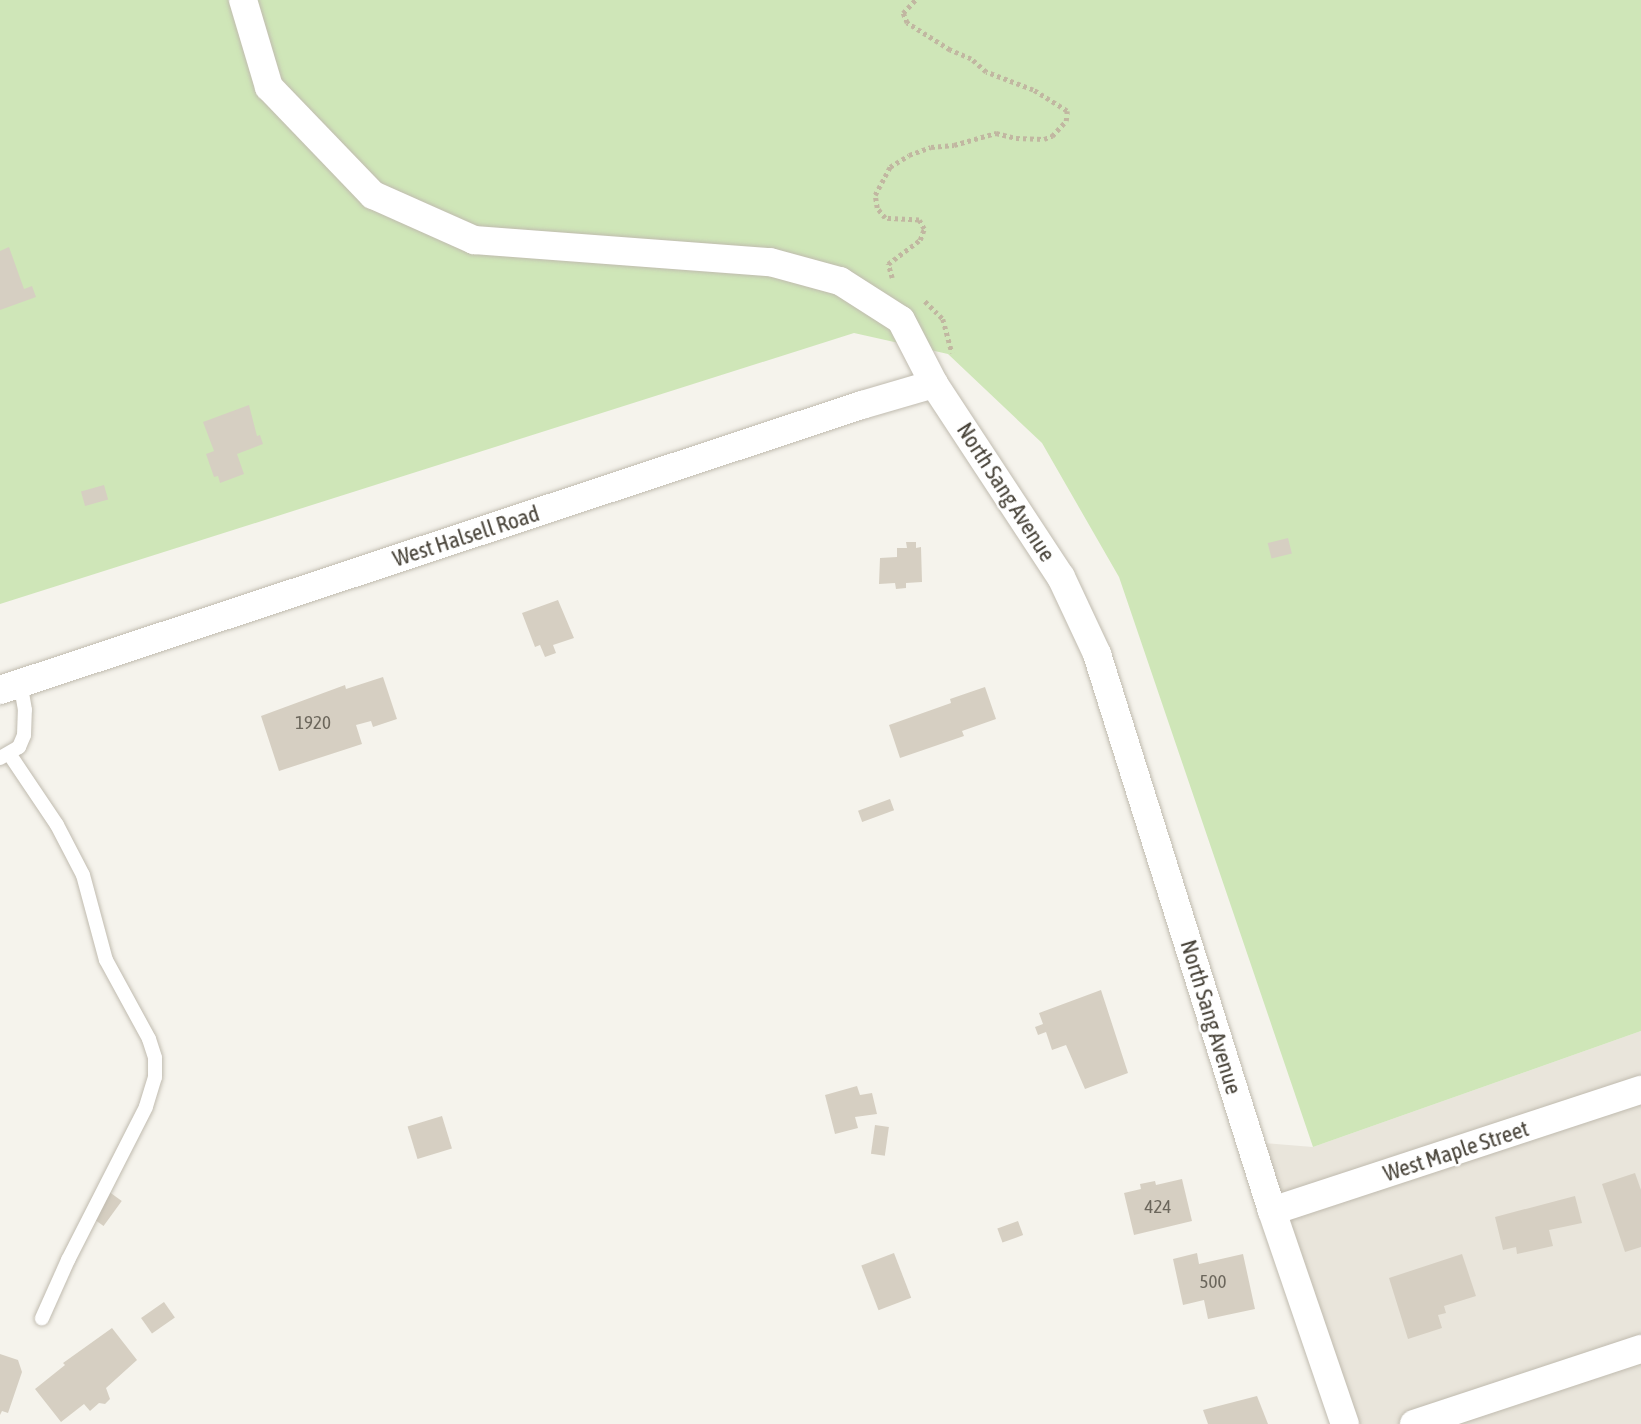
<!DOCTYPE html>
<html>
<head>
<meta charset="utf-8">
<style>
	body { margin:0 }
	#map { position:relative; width:1641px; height:1424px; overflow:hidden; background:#f5f3ec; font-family:"Asap Condensed",sans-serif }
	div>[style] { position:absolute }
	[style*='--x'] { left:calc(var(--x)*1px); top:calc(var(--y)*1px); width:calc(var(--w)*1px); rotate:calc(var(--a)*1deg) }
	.residential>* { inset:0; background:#e9e5db }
	.green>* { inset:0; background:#cfe6b8 }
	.building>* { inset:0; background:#d6cfc2; transform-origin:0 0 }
	.path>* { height:4.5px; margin-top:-2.25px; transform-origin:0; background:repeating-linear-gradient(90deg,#c1b7a1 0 3.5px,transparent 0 7px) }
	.roads { filter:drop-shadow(0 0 2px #c0bbaf) drop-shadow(0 0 2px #c0bbaf) }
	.lane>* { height:14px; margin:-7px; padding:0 7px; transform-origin:7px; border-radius:7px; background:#fff }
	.street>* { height:28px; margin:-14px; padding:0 14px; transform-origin:14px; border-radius:14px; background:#fff }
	span { translate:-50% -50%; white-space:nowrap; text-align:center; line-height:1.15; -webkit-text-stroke:5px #fff; paint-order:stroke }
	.number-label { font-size:19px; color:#6c675c }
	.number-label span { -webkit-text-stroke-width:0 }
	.street-label { font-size:23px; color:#49443a }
</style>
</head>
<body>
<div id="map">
	<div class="residential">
		<i style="clip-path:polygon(1641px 1031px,1641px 1424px,1345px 1424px,1250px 1142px,1313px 1147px)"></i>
	</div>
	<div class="green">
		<i style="clip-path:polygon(0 0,1641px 0,1641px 1031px,1313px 1147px,1119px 577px,1042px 443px,948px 354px,854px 333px,0 604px)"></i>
	</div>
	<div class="building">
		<i style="clip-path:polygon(9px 247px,24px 289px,32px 286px,36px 297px,0 310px,0 251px)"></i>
		<i style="clip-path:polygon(249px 405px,257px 436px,260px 435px,263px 444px,237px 454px,244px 474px,220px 483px,218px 476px,214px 477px,206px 454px,214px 451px,203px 422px)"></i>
		<i style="left:104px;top:485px;width:15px;height:24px;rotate:74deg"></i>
		<i style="left:1288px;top:538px;width:16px;height:21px;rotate:76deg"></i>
		<i style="clip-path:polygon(906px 542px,916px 542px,916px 548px,921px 547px,922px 582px,906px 583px,906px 588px,896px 589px,895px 583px,879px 584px,880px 558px,897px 557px,897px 548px,907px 548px)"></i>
		<i style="clip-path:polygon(558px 600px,574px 638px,553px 645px,556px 653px,545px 657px,540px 645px,535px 647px,522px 613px)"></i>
		<i style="clip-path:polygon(383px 677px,397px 719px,373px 727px,371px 721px,356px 725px,362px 744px,279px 771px,261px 716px,345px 685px,346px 689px)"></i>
		<i style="clip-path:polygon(985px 687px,996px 719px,962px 731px,964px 736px,900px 758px,889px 725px,951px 703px,950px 699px)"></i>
		<i style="left:890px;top:799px;width:12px;height:34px;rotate:70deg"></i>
		<i style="clip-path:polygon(1101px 990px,1128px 1073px,1085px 1089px,1066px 1045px,1052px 1050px,1046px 1032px,1038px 1035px,1035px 1027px,1043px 1024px,1039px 1013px)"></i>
		<i style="clip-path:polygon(857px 1086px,860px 1095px,872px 1093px,877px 1114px,855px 1117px,858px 1128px,835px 1134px,825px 1095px)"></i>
		<i style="left:442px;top:1116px;width:34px;height:36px;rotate:73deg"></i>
		<i style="left:875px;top:1125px;width:14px;height:29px;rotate:8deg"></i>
		<i style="clip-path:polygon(1635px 1173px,1641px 1190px,1641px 1247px,1625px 1252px,1602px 1184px)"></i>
		<i style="clip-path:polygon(1182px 1179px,1192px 1221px,1134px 1235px,1124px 1193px,1141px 1189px,1140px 1184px,1155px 1181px,1156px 1185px)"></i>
		<i style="left:108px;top:1191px;width:17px;height:31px;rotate:36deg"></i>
		<i style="clip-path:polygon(1575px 1196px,1582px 1223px,1549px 1230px,1553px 1246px,1517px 1254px,1516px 1247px,1503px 1250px,1495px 1217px)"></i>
		<i style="left:1018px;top:1221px;width:15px;height:22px;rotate:70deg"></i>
		<i style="left:894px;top:1253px;width:48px;height:35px;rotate:69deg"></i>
		<i style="clip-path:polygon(1197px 1253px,1199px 1264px,1243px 1254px,1255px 1309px,1208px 1319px,1204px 1300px,1183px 1305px,1173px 1259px)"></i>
		<i style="clip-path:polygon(1462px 1254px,1476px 1296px,1444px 1306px,1446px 1313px,1438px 1315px,1442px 1328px,1408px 1339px,1389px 1278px)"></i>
		<i style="left:164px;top:1302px;width:19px;height:28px;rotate:55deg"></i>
		<i style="clip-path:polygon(112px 1328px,137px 1360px,106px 1388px,110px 1399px,105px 1404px,99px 1403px,90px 1411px,84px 1404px,61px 1422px,35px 1389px,65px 1365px,63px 1363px)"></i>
		<i style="clip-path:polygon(0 1354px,18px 1360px,22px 1372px,8px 1413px,2px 1411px,0 1415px)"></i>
		<i style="clip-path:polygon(1257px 1396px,1268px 1424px,1208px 1424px,1203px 1410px)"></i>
	</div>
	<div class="path">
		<i style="--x:892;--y:278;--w:15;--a:-106"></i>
		<i style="--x:888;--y:264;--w:40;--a:-37"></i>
		<i style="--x:920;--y:240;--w:12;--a:-70"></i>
		<i style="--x:924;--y:229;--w:10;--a:-119"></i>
		<i style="--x:919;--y:220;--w:34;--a:-177"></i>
		<i style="--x:885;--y:218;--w:13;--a:-129"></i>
		<i style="--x:877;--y:208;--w:13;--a:-99"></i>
		<i style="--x:875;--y:195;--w:32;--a:-62"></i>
		<i style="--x:890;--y:167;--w:22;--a:-32"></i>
		<i style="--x:909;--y:155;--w:23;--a:-20"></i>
		<i style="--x:931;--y:147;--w:23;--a:-5"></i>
		<i style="--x:954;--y:145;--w:44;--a:-15.9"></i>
		<i style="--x:996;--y:133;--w:21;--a:14"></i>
		<i style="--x:1016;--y:138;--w:28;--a:2"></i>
		<i style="--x:1044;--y:139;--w:9;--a:-21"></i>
		<i style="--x:1052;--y:136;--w:21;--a:-47"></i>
		<i style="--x:1066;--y:121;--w:10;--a:-84"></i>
		<i style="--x:1067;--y:111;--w:40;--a:-148"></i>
		<i style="--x:1033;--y:90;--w:50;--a:-159"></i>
		<i style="--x:986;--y:72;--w:20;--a:-139"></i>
		<i style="--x:971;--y:59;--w:23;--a:-157"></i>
		<i style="--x:950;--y:50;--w:51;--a:-147.9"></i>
		<i style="--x:907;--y:23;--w:11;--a:-112"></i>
		<i style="--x:903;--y:13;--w:18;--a:-47"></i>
		<i style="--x:925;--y:301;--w:25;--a:45"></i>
		<i style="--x:943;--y:319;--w:35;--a:75"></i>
	</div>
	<div class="roads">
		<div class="lane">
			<i style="--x:10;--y:755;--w:84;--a:56.1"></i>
			<i style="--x:57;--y:825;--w:56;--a:62.5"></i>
			<i style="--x:83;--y:875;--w:88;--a:74.9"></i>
			<i style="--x:106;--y:960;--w:90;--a:61.4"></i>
			<i style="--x:149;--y:1039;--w:20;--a:72"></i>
			<i style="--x:155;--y:1058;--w:19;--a:90"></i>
			<i style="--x:155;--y:1077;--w:31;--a:107"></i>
			<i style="--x:146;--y:1107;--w:172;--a:117"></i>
			<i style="--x:68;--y:1260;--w:64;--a:114.1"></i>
			<i style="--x:0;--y:758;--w:22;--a:-30"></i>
			<i style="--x:19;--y:747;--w:13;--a:-67"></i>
			<i style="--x:24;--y:735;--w:25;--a:-88"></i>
			<i style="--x:25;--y:710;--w:27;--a:-100"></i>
		</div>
		<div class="street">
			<i style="--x:243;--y:0;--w:91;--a:73.4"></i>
			<i style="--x:269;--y:87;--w:150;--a:46.1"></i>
			<i style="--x:373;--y:195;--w:111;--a:24"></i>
			<i style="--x:474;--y:240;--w:297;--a:4.3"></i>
			<i style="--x:770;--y:262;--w:73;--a:15.2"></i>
			<i style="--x:840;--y:281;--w:72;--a:32.6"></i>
			<i style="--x:901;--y:320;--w:72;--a:62.7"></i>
			<i style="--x:934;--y:384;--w:231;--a:56.7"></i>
			<i style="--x:1061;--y:577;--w:85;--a:64.9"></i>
			<i style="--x:1097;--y:654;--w:584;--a:72.56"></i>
			<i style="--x:1272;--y:1211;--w:225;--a:71.1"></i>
			<i style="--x:0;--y:690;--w:908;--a:-18.3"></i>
			<i style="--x:862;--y:405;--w:75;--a:-16.3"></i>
			<i style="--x:1272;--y:1211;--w:388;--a:-18.2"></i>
			<i style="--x:1414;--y:1424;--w:239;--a:-18.3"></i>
		</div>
	</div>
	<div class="number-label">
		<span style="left:313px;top:723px">1920</span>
		<span style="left:1158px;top:1207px">424</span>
		<span style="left:1213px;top:1282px">500</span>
	</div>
	<div class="street-label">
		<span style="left:1006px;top:492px;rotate:57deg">North Sang Avenue</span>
		<span style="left:466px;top:536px;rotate:-18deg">West Halsell Road</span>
		<span style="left:1211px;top:1017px;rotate:73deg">North Sang Avenue</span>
		<span style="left:1456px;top:1151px;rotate:-18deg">West Maple Street</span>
	</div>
</div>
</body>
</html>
